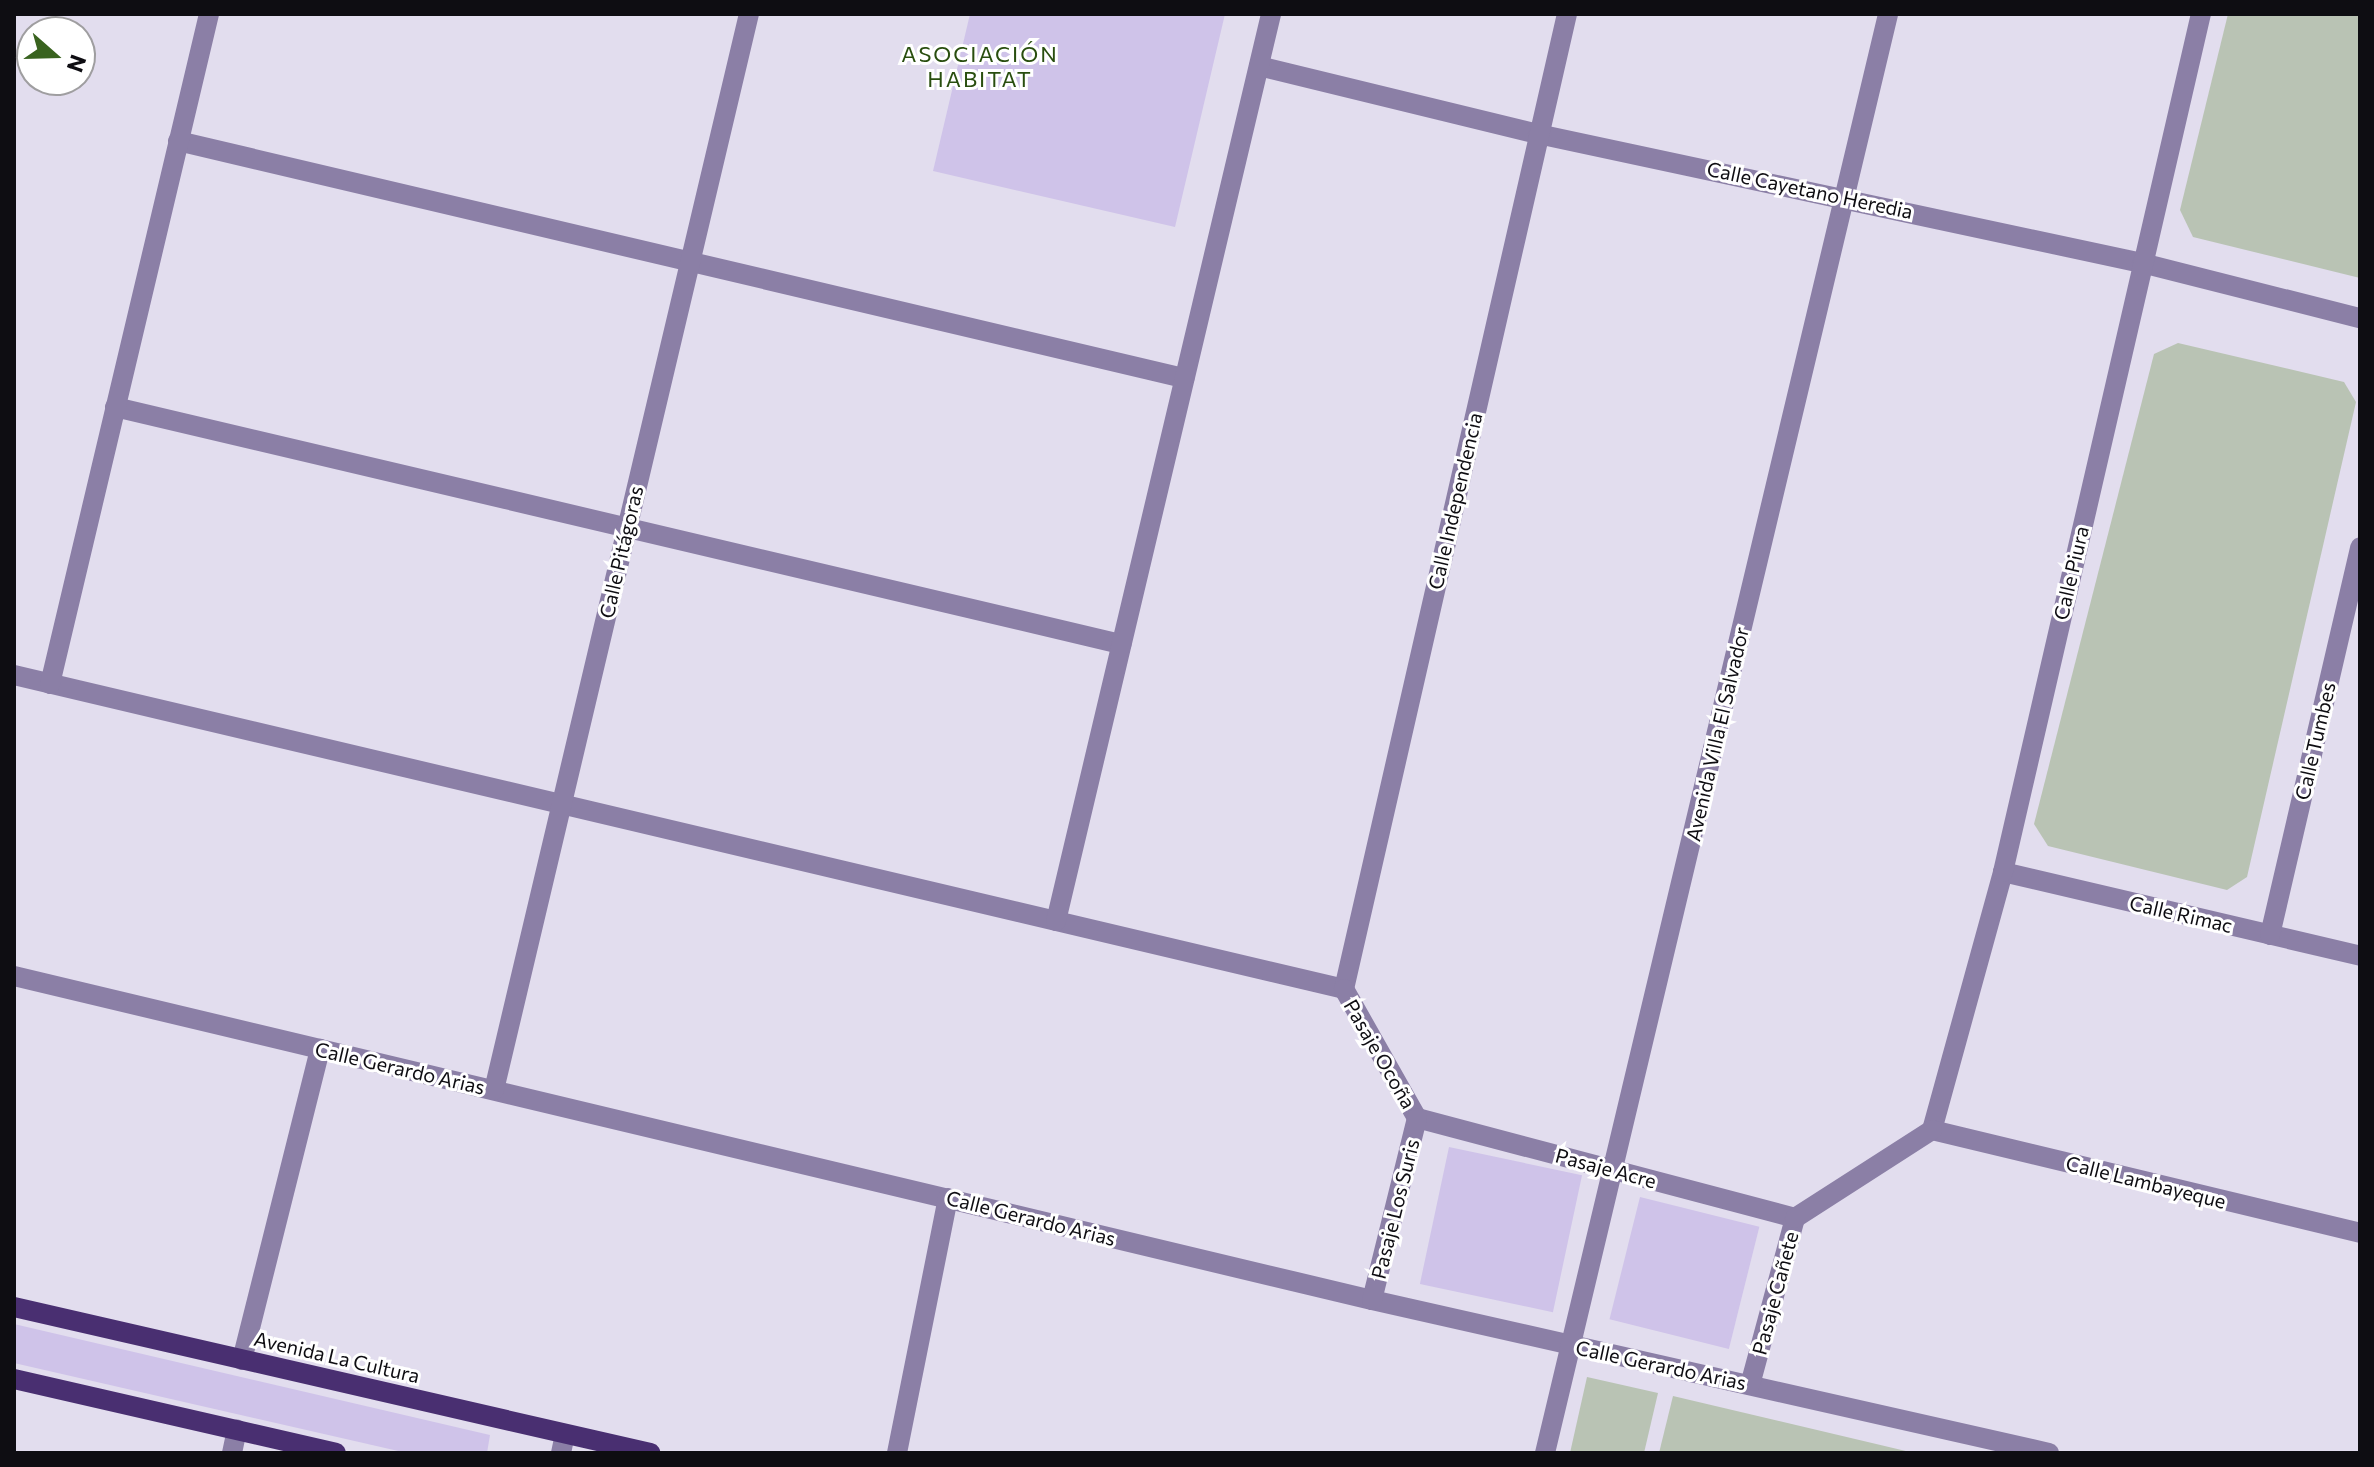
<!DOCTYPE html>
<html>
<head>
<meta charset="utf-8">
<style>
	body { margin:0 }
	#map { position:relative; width:2374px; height:1467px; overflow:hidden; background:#e2ddee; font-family:Commissioner,sans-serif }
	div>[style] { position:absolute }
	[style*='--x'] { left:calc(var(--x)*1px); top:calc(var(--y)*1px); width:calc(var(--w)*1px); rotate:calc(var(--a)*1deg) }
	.green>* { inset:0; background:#cfc3e9; transform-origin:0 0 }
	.building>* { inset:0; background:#b9c3b4 }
	.minor>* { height:20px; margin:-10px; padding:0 10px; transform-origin:10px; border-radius:10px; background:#8b7fa6 }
	.major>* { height:20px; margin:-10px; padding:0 10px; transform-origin:10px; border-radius:10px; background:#492f71 }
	span { translate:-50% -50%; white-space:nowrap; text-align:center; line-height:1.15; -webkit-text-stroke:6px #fff; paint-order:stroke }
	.street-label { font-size:20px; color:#0e0d12 }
	.neighbourhood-label { font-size:22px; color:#294e0f; letter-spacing:2px }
	.frame { position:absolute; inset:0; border:16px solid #0e0d12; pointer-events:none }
	.north { position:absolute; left:16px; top:16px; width:80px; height:80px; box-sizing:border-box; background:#fff; border:2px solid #9f9ea0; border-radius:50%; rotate:110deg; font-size:22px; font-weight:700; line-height:32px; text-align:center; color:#0e0d12 }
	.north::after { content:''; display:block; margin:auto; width:28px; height:36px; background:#39631f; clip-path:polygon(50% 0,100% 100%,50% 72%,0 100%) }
</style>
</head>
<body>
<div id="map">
	<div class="green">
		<i style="clip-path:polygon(970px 14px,1225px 14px,1175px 227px,933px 171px)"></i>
		<i style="left:1449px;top:1147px;width:136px;height:140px;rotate:12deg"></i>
		<i style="left:1640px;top:1197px;width:123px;height:126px;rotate:14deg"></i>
		<i style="clip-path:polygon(14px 1324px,490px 1435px,487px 1453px,407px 1453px,14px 1363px)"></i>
	</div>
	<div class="building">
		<i style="clip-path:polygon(2228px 14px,2360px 14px,2360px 278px,2193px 237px,2180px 210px)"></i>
		<i style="clip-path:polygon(2178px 343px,2344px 382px,2356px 402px,2247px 877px,2227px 890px,2048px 846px,2034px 824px,2154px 354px)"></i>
		<i style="clip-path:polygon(1587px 1377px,1658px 1393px,1644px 1453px,1570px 1453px)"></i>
		<i style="clip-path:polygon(1673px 1396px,1910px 1452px,1910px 1453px,1659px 1453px)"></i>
	</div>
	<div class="minor">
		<i style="--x:1259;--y:66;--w:287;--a:13.7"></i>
		<i style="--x:1538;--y:134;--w:618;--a:12.06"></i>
		<i style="--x:2142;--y:263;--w:225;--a:14.2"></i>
		<i style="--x:178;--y:141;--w:1034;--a:13.26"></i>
		<i style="--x:115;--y:407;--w:1034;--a:13.26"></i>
		<i style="--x:14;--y:675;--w:1367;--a:13.28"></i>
		<i style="--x:50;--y:684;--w:689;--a:-76.65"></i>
		<i style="--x:2003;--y:872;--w:367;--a:13.2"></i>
		<i style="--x:1056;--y:921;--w:932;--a:-76.66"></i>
		<i style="--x:2270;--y:935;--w:398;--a:-76.9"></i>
		<i style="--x:14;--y:976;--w:1396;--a:13.42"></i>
		<i style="--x:1372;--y:1300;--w:694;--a:12.73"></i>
		<i style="--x:1344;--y:989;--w:1000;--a:-77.12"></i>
		<i style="--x:1344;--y:989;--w:148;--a:60.5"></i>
		<i style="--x:494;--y:1090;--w:1106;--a:-76.67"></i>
		<i style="--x:1417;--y:1118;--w:391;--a:14.8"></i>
		<i style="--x:1932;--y:1130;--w:268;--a:-74.6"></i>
		<i style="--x:2003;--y:872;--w:881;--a:-77.01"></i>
		<i style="--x:1932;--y:1130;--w:440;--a:13.5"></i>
		<i style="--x:1372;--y:1300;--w:187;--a:-76.1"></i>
		<i style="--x:242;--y:1360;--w:321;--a:-75.9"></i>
		<i style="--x:1750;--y:1385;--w:173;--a:-74.9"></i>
		<i style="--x:1795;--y:1218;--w:163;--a:-32.7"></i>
		<i style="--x:232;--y:1453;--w:24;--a:-78"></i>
		<i style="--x:561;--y:1453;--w:19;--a:-78"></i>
		<i style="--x:897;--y:1453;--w:260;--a:-78.7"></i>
		<i style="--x:1545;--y:1453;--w:1479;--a:-76.59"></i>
	</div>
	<div class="major">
		<i style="--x:14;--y:1307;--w:653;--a:12.93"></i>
		<i style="--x:14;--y:1379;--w:330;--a:12.9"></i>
	</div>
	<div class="street-label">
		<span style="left:1810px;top:190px;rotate:12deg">Calle Cayetano Heredia</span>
		<span style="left:1455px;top:501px;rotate:-77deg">Calle Independencia</span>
		<span style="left:621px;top:552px;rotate:-77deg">Calle Pitágoras</span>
		<span style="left:2071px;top:573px;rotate:-77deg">Calle Piura</span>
		<span style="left:1717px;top:734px;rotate:-77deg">Avenida Villa El Salvador</span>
		<span style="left:2315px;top:741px;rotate:-77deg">Calle Tumbes</span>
		<span style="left:2181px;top:914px;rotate:13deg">Calle Rimac</span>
		<span style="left:1380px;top:1054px;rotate:60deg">Pasaje Ocoña</span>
		<span style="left:400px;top:1068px;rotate:13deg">Calle Gerardo Arias</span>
		<span style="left:1606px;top:1168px;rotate:15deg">Pasaje Acre</span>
		<span style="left:2146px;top:1182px;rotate:14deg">Calle Lambayeque</span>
		<span style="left:1395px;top:1209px;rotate:-76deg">Pasaje Los Suris</span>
		<span style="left:1031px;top:1218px;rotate:14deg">Calle Gerardo Arias</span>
		<span style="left:1775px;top:1293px;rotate:-75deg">Pasaje Cañete</span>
		<span style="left:337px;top:1357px;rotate:13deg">Avenida La Cultura</span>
		<span style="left:1661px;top:1365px;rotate:12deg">Calle Gerardo Arias</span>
	</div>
	<div class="neighbourhood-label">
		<span style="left:980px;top:66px">ASOCIACIÓN<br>HABITAT</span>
	</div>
	<div class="frame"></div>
	<div class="north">N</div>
</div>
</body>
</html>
